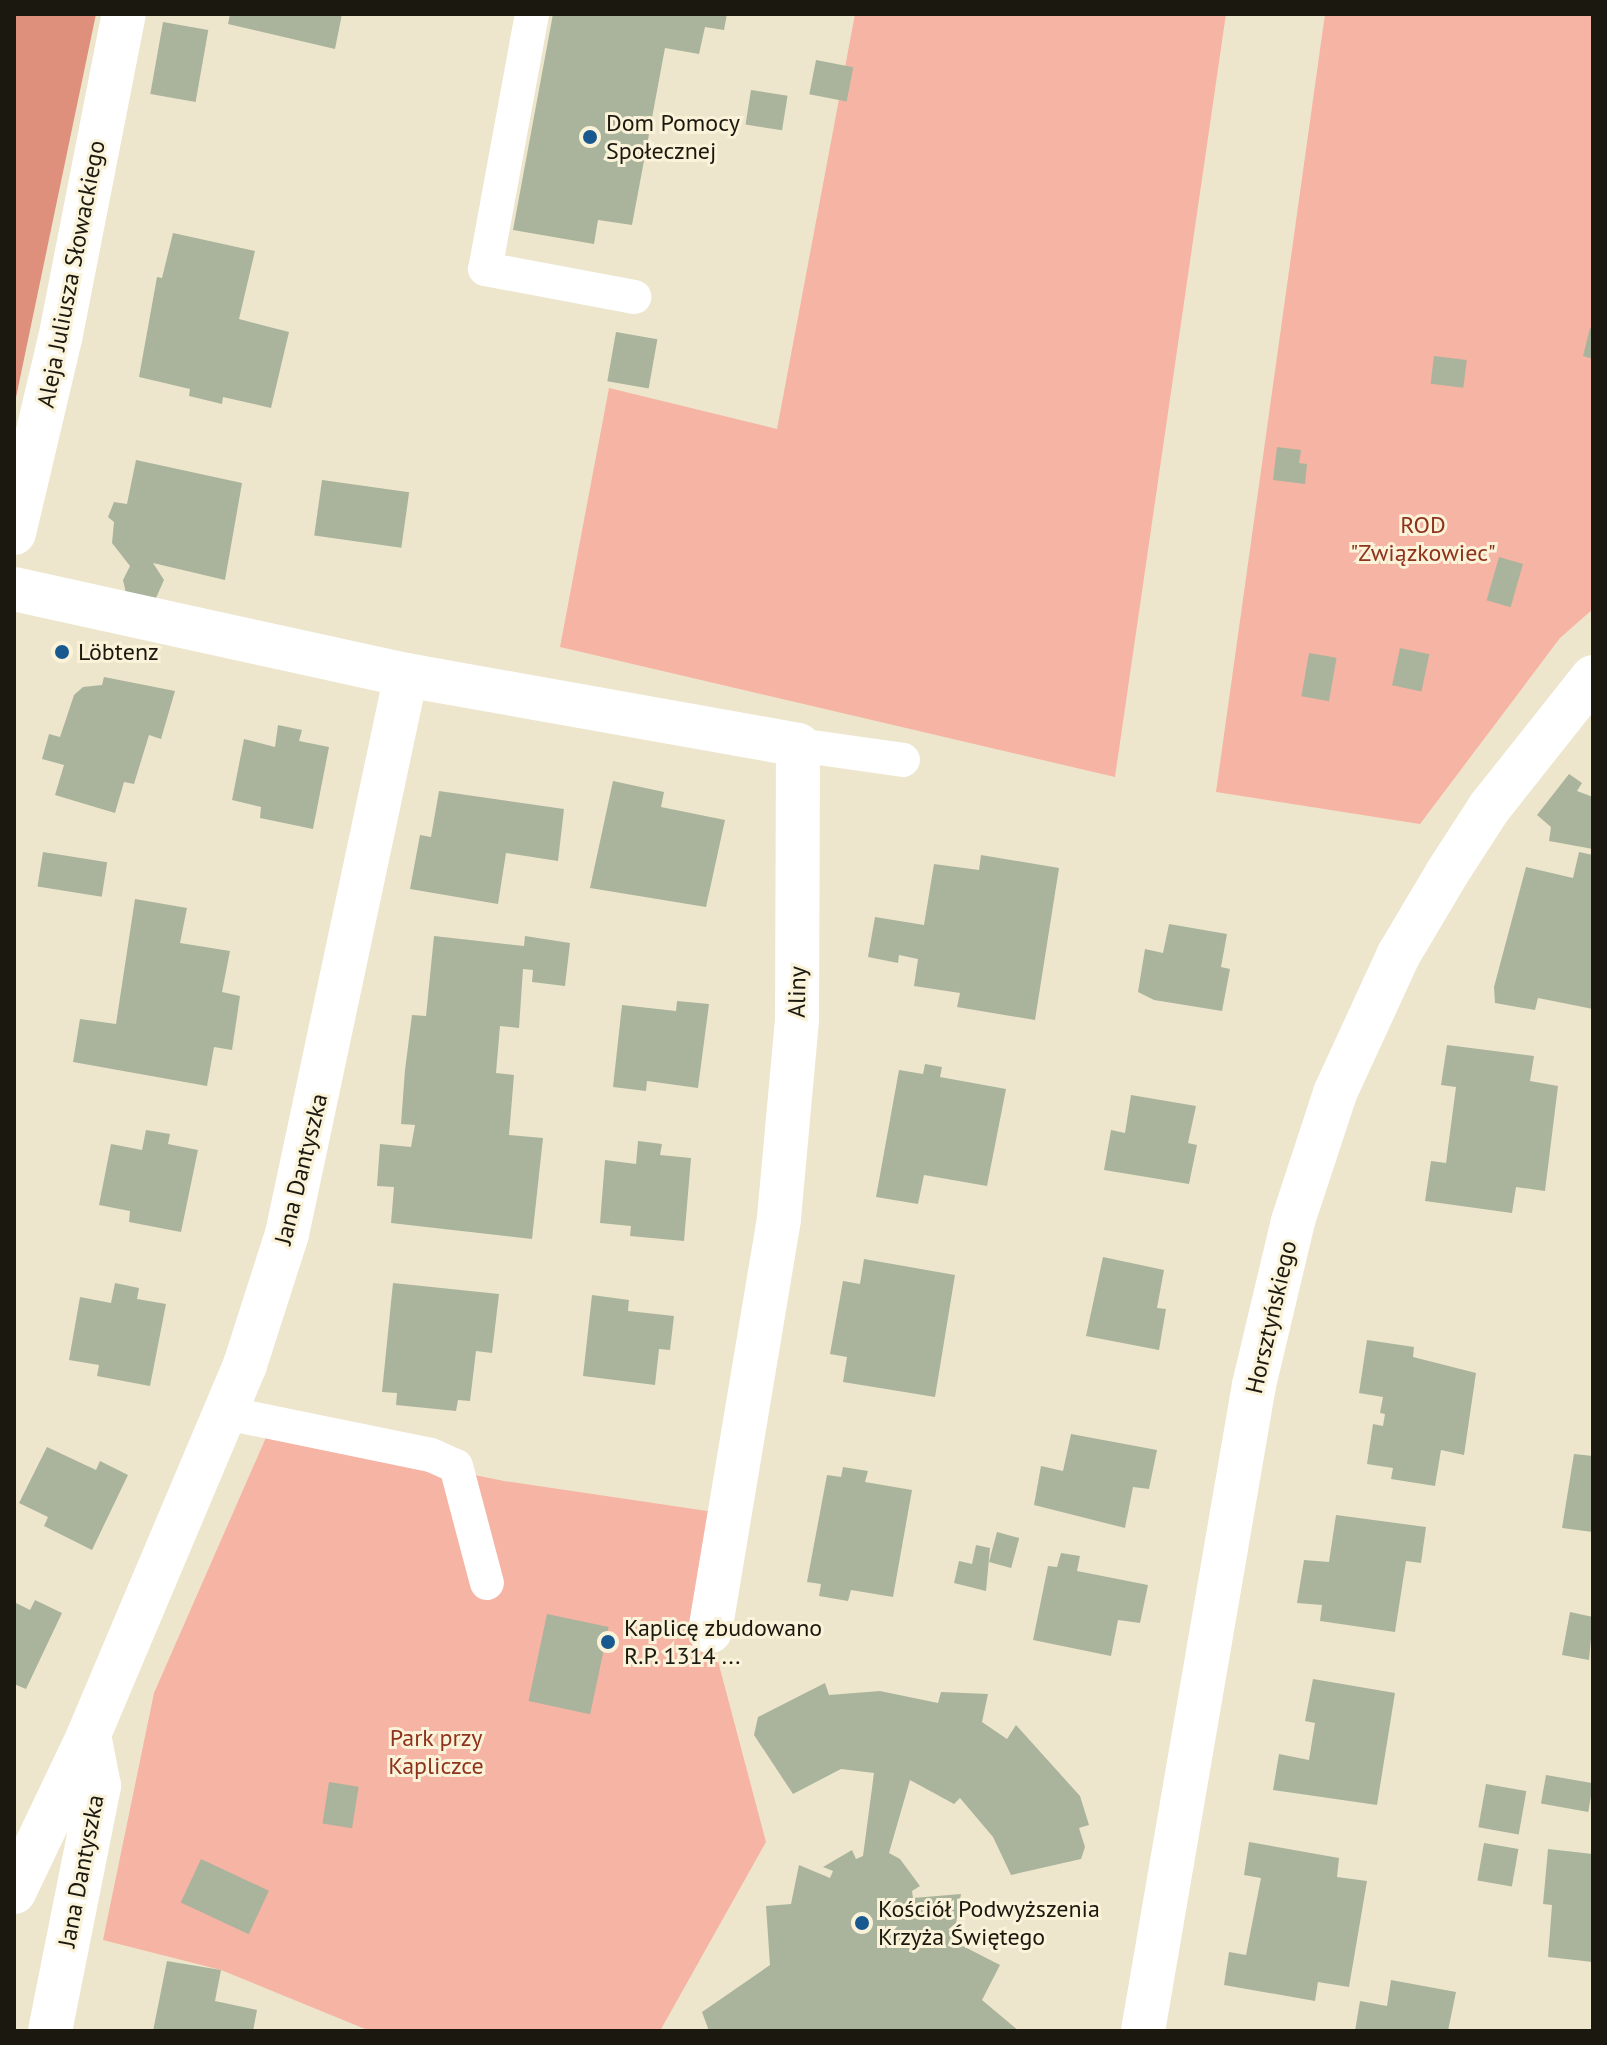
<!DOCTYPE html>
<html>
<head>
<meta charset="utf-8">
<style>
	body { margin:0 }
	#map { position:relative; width:1607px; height:2045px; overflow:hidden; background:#ede6cc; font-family:"PT Sans",sans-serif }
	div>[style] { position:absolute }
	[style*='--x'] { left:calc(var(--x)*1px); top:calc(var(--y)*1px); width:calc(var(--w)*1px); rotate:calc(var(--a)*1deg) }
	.green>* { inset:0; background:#f6b4a4 }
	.forest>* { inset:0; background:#de907c }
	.building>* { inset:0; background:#aab49c; transform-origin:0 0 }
	.lane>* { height:34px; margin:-17px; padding:0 17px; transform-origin:17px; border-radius:17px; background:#fff }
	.street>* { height:44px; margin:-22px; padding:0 22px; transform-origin:22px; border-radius:22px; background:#fff }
	.dots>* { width:22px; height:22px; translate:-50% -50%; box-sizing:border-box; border:4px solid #faf3d9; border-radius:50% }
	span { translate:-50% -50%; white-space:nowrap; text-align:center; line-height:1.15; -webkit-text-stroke:6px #faf3d9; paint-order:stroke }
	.poi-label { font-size:24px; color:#1b180f }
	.left { translate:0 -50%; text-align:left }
	.street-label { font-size:24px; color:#1b180f }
	.park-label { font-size:24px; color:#8f321c }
	.frame { position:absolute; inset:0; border:16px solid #1b180f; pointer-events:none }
</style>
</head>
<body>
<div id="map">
	<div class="green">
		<i style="clip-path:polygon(855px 14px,1226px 14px,1115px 777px,560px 647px,609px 388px,777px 429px)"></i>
		<i style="clip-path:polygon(1325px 14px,1593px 14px,1593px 609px,1560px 638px,1420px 824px,1216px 792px)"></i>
		<i style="clip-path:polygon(268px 1433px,504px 1481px,714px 1512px,710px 1631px,766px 1842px,660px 2031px,370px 2031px,221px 1970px,103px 1940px,154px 1693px)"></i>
	</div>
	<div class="forest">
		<i style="clip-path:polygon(14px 14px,96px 14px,14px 407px)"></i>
	</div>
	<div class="building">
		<i style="clip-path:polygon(230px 14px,342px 14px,335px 49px,228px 24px)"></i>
		<i style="clip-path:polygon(553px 14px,727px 14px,724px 30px,705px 27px,699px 54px,665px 48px,632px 225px,598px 220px,594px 244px,513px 230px)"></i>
		<i style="left:163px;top:22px;width:46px;height:73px;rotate:10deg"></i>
		<i style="left:816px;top:60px;width:38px;height:35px;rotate:11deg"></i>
		<i style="left:751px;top:90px;width:37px;height:35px;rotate:9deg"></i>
		<i style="clip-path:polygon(173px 233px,255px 251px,239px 319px,289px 332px,271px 408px,223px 397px,222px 404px,189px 396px,190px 389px,139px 377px,157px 277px,162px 278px)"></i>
		<i style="clip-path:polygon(1590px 328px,1593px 329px,1593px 359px,1583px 356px)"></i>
		<i style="left:616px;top:332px;width:42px;height:50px;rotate:10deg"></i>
		<i style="left:1434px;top:356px;width:33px;height:28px;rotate:7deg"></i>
		<i style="clip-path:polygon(1277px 447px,1301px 450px,1299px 463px,1307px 464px,1305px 484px,1273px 480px)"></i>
		<i style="clip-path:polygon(136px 460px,242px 483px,225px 580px,153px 563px,164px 580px,156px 598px,126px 593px,123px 580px,130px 566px,112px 543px,114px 522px,108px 517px,114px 502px,127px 504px)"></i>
		<i style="left:322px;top:480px;width:88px;height:56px;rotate:8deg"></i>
		<i style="left:1499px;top:557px;width:25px;height:45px;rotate:16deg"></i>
		<i style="left:1400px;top:648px;width:30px;height:38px;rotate:12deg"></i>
		<i style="left:1309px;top:653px;width:28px;height:44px;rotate:10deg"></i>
		<i style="clip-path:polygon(104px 677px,175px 691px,161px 739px,149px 735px,134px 784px,124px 782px,115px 813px,55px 795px,64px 765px,42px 759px,49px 734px,60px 737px,74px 695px,83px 687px,102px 685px)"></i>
		<i style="clip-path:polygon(278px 725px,302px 730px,299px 741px,329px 747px,313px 829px,260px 818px,261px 807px,232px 800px,244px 739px,275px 747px)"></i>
		<i style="clip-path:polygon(1569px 774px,1582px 783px,1577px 791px,1593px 797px,1593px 849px,1549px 841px,1551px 827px,1537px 815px)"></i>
		<i style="clip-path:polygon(613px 781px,664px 792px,661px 807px,725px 820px,706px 907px,590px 888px)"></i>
		<i style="clip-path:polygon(439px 791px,564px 809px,558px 861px,506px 853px,498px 904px,410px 889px,420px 835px,431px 837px)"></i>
		<i style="left:43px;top:852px;width:65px;height:35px;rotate:9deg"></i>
		<i style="clip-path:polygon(1579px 852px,1593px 855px,1593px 1009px,1538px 998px,1535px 1010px,1495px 1003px,1494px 987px,1526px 867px,1573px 878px)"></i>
		<i style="clip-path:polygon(981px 855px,1059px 868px,1035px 1020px,957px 1007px,960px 993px,914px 986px,918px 959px,899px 955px,898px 963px,868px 957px,875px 917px,924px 925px,934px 864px,979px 870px)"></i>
		<i style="clip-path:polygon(135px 899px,187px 908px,180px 943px,230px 951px,222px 992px,240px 996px,232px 1050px,214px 1047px,207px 1086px,73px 1062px,80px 1019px,116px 1024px)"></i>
		<i style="clip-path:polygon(1169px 924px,1227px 934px,1221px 967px,1230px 969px,1222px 1011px,1154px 1000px,1138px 992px,1145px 949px,1163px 953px)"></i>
		<i style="clip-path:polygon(434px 936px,524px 946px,525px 936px,570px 943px,565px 986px,532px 982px,533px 970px,523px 969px,519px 1028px,500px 1026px,496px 1073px,514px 1075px,509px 1135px,543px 1138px,532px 1239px,391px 1223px,394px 1187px,377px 1186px,380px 1144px,411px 1147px,415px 1125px,401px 1124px,405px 1070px,412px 1015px,426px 1016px)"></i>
		<i style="clip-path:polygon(677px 1001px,709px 1004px,698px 1088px,647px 1081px,646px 1091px,613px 1087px,622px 1005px,676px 1011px)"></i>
		<i style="clip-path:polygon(1447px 1045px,1534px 1056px,1530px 1081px,1558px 1086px,1545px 1191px,1516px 1187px,1512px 1213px,1425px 1201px,1431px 1161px,1446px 1163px,1456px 1087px,1441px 1085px)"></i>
		<i style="clip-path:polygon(925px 1064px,942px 1067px,940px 1077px,1006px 1089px,987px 1186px,924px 1175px,918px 1204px,876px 1197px,899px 1070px,923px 1074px)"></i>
		<i style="clip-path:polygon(1131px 1095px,1196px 1106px,1188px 1143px,1197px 1145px,1189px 1184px,1104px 1170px,1111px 1130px,1125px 1133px)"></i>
		<i style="clip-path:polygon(146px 1130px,170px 1134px,168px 1144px,198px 1150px,181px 1232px,129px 1222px,130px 1211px,99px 1205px,111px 1144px,142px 1150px)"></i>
		<i style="clip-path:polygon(638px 1141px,662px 1144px,660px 1155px,691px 1158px,684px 1241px,630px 1236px,631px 1226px,600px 1223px,605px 1160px,636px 1164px)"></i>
		<i style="clip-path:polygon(1103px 1257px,1164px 1270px,1157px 1308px,1166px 1309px,1159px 1350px,1086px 1336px)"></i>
		<i style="clip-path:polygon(864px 1259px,955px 1275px,935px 1397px,843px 1382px,847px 1357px,830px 1354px,843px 1281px,860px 1284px)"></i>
		<i style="clip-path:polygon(115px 1283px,139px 1288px,137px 1299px,166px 1304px,150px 1386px,97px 1376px,99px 1365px,69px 1360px,80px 1297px,111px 1303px)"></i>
		<i style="clip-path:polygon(393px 1283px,499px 1294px,492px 1353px,476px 1351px,470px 1401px,458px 1400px,456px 1411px,396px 1405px,397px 1393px,382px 1392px)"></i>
		<i style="clip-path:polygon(592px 1295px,629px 1300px,628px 1311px,674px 1316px,670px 1350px,659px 1349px,655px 1385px,583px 1376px)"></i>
		<i style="clip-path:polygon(1367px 1340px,1414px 1347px,1413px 1357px,1476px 1373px,1464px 1455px,1441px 1450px,1435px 1486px,1391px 1479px,1393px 1468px,1367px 1464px,1373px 1424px,1383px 1426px,1385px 1414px,1380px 1413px,1383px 1397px,1359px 1393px)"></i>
		<i style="clip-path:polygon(1071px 1434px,1157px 1450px,1149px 1489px,1133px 1487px,1125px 1528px,1034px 1505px,1041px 1466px,1063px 1471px)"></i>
		<i style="clip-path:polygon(47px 1447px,96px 1470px,100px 1461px,128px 1475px,92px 1550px,44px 1526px,48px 1517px,19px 1503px)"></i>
		<i style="clip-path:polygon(1574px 1454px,1593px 1456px,1593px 1532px,1562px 1528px)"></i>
		<i style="clip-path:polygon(843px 1467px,868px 1471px,865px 1482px,912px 1490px,893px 1597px,851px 1590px,848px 1601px,819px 1596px,821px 1584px,807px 1582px,827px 1475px,841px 1477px)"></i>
		<i style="clip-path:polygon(1336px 1515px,1426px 1527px,1421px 1563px,1406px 1561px,1395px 1632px,1320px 1621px,1322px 1605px,1297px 1603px,1304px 1560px,1329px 1562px)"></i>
		<i style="left:997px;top:1532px;width:23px;height:31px;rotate:15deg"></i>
		<i style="clip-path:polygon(976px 1545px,990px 1548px,986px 1591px,954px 1583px,959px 1561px,972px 1564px)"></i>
		<i style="clip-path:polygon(1061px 1553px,1080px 1556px,1077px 1571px,1148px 1585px,1140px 1623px,1118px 1620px,1111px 1656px,1033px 1640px,1048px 1566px,1057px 1567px)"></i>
		<i style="clip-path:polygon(35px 1600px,62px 1613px,26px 1689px,14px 1684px,14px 1602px,30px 1610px)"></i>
		<i style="clip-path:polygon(1570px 1612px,1593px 1617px,1589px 1660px,1562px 1655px)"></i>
		<i style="left:547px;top:1614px;width:63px;height:89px;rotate:12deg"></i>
		<i style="clip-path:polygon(1313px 1679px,1395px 1693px,1377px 1805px,1273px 1790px,1279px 1754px,1309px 1760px,1315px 1723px,1305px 1721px)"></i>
		<i style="clip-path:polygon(825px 1683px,829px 1695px,880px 1691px,938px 1703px,941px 1692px,988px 1694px,982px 1722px,1007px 1739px,1016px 1725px,1080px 1796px,1089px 1825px,1079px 1828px,1085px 1847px,1081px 1859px,1011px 1875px,993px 1837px,960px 1798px,954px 1804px,910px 1780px,889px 1853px,900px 1859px,920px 1886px,912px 1891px,913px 1898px,961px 1894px,953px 1941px,1000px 1965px,982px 2000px,1019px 2031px,709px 2031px,702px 2012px,770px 1965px,766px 1906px,791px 1904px,799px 1865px,830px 1878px,833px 1871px,823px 1867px,852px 1850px,856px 1859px,863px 1856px,874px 1773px,841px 1769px,793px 1794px,754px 1735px,758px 1717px)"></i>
		<i style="left:1546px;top:1775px;width:48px;height:29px;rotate:10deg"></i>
		<i style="left:329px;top:1782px;width:30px;height:42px;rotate:9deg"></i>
		<i style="left:1486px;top:1784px;width:41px;height:44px;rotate:10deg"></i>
		<i style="clip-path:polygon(1249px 1842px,1339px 1858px,1337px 1877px,1367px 1881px,1349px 1987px,1318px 1982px,1315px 2001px,1224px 1985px,1229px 1952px,1246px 1955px,1261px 1878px,1244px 1875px)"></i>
		<i style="left:1484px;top:1843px;width:35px;height:38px;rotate:10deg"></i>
		<i style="clip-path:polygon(1548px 1849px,1593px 1854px,1593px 1962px,1548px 1957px,1552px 1905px,1543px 1904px)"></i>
		<i style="left:201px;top:1859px;width:75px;height:48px;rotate:25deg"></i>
		<i style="clip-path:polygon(167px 1961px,221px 1970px,215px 2001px,257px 2010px,253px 2031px,153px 2031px)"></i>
		<i style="clip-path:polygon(1391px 1980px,1456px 1992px,1448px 2031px,1355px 2031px,1360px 2001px,1387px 2006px)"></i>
	</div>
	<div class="lane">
		<i style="--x:532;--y:14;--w:259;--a:100.4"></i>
		<i style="--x:485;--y:269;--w:152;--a:10.6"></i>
		<i style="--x:798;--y:745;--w:106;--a:8.1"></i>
		<i style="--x:226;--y:1413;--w:209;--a:11.6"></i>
		<i style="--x:431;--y:1455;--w:27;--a:24"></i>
		<i style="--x:456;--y:1466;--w:121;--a:75.2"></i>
	</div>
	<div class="street">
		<i style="--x:14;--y:533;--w:199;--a:-76.7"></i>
		<i style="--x:60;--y:339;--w:331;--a:-78.9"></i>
		<i style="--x:14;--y:589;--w:401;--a:12.4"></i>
		<i style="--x:406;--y:675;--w:572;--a:102.02"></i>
		<i style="--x:287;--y:1234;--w:138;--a:107.8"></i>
		<i style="--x:245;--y:1365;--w:402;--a:112.9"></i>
		<i style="--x:89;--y:1735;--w:174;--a:115.5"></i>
		<i style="--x:406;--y:675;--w:398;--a:10.1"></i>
		<i style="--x:798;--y:745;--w:275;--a:90.2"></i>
		<i style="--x:797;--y:1020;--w:200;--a:95.2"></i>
		<i style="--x:779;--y:1219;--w:418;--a:99.5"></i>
		<i style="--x:50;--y:2031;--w:250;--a:-78.7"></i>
		<i style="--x:99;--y:1786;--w:52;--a:-101.1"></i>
		<i style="--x:1143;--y:2031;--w:655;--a:-80.25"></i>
		<i style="--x:1254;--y:1385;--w:169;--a:-76.6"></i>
		<i style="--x:1293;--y:1221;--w:135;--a:-71.8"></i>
		<i style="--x:1335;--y:1093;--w:153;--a:-65.3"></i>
		<i style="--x:1399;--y:954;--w:94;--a:-59.3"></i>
		<i style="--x:1447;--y:873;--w:77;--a:-57.1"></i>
		<i style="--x:1489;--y:808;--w:167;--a:-51.6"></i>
	</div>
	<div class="dots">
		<i style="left:590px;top:137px;background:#185a90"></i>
		<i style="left:62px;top:652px;background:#185a90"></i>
		<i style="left:608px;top:1642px;background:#185a90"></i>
		<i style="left:862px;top:1923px;background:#185a90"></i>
	</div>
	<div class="poi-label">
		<span class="left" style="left:606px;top:137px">Dom Pomocy<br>Społecznej</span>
		<span class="left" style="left:78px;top:652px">Löbtenz</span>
		<span class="left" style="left:624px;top:1642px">Kaplicę zbudowano<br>R.P. 1314 ...</span>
		<span class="left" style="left:878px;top:1923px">Kościół Podwyższenia<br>Krzyża Świętego</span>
	</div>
	<div class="street-label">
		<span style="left:71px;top:274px;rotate:-79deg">Aleja Juliusza Słowackiego</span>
		<span style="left:797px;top:992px;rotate:-89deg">Aliny</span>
		<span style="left:301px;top:1169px;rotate:-76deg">Jana Dantyszka</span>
		<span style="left:1271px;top:1317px;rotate:-77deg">Horsztyńskiego</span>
		<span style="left:81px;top:1871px;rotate:-79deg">Jana Dantyszka</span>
	</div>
	<div class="park-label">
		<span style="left:1423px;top:539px">ROD<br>"Związkowiec"</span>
		<span style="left:436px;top:1752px">Park przy<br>Kapliczce</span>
	</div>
	<div class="frame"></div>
</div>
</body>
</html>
